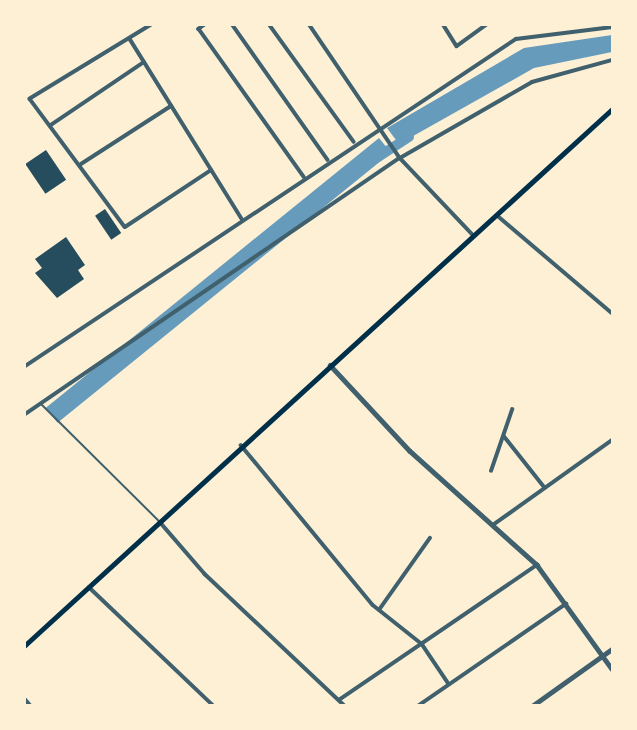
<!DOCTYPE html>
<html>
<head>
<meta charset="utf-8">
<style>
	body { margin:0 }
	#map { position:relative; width:637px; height:730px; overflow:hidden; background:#fdf0d5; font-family:"PT Sans",sans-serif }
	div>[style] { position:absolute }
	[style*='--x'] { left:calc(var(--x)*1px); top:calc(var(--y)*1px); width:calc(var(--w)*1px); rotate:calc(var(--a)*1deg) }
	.water>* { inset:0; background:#669bbc; transform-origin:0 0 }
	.canal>* { height:10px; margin:-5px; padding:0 5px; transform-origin:5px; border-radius:5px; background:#669bbc }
	.building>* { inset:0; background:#264d5e; transform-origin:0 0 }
	.service>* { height:2px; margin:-1px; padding:0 1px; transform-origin:1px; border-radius:1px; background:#3f606c }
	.minor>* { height:3.5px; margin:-1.75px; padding:0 1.75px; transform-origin:1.75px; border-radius:1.75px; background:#3f606c }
	.tertiary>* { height:4.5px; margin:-2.25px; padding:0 2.25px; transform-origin:2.25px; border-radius:2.25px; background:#3f606c }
	.secondary>* { height:5px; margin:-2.5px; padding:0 2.5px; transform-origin:2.5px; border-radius:2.5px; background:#003049 }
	span { translate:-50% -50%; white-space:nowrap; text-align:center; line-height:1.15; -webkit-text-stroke:5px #fdf0d5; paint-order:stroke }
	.frame { position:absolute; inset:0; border:26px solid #fdf0d5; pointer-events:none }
</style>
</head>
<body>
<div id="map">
	<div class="water">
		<i style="clip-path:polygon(612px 35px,612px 52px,534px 68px,399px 144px,387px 128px,524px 48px)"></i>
		<i style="left:379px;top:138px;width:19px;height:429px;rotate:51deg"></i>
	</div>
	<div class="canal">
		<i style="--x:378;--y:157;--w:37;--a:-33"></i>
	</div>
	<div class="building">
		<i style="left:46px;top:150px;width:36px;height:25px;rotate:56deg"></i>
		<i style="left:105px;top:209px;width:29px;height:12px;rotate:56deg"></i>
		<i style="clip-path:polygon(66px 237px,85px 265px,78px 270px,84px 279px,57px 298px,35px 273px,42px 268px,35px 259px)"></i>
	</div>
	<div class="service">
		<i style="--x:41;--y:404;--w:166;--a:44.8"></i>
	</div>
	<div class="minor">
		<i style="--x:153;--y:24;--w:144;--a:148.6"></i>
		<i style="--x:30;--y:99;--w:159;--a:53.4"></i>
		<i style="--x:125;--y:227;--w:103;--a:-33.5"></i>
		<i style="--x:206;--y:24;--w:9;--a:144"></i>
		<i style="--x:199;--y:29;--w:181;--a:54.6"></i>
		<i style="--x:232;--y:24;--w:166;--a:54.8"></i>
		<i style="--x:269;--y:24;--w:145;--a:54.2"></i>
		<i style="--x:309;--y:24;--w:162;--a:55.8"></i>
		<i style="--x:400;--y:158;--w:106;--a:46.5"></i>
		<i style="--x:443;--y:24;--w:26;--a:58"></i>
		<i style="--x:457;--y:46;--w:37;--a:-36"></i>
		<i style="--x:130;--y:39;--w:212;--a:58.1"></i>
		<i style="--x:51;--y:125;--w:112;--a:-34.1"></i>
		<i style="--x:81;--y:164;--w:107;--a:-32.8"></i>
		<i style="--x:498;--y:216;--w:150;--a:40.4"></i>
		<i style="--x:24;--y:367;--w:591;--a:-33.69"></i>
		<i style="--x:516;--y:39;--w:97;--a:-7.1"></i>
		<i style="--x:24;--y:415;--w:455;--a:-34.4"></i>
		<i style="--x:400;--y:158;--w:152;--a:-29.9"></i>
		<i style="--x:532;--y:82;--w:83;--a:-15.4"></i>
		<i style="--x:504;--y:436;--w:66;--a:51.7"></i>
		<i style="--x:241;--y:445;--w:207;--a:50.5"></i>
		<i style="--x:373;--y:605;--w:63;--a:38.5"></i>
		<i style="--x:422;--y:644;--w:48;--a:56"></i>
		<i style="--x:491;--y:471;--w:65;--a:-71"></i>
		<i style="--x:160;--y:522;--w:69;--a:49.1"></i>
		<i style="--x:205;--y:574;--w:192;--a:43.3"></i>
		<i style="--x:493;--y:525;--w:146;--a:-35.5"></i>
		<i style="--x:89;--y:587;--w:173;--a:43.6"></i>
		<i style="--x:379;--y:610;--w:88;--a:-54.7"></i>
		<i style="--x:24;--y:698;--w:11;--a:49"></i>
		<i style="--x:339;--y:700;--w:240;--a:-34.3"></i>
		<i style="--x:418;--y:706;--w:180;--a:-34.6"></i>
	</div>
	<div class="tertiary">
		<i style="--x:330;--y:365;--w:117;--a:47.1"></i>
		<i style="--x:410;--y:451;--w:171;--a:41.9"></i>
		<i style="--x:537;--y:565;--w:128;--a:54.2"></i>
		<i style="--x:532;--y:706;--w:98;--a:-35.5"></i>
	</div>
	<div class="secondary">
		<i style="--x:24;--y:646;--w:796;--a:-42.4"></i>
	</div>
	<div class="frame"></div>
</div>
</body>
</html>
